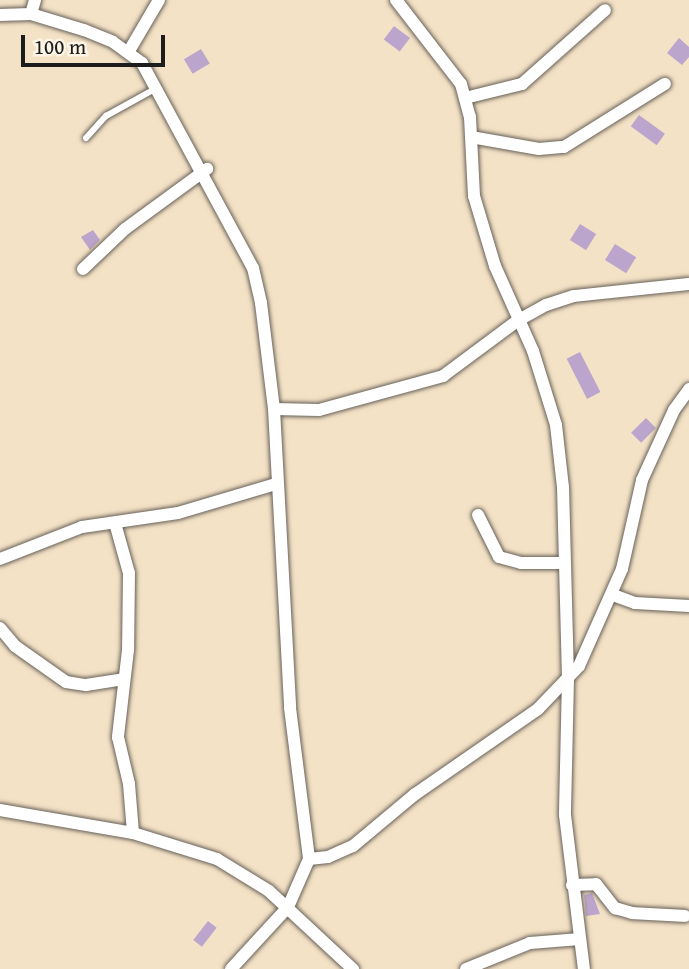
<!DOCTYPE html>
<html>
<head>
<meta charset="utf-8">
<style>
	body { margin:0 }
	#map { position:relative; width:689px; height:969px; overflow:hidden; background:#f4e2c6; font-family:"Gentium Book Plus",serif }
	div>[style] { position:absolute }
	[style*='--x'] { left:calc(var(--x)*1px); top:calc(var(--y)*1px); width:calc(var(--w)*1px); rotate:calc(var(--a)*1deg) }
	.building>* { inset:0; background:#bca5cc; transform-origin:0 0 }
	.roads { filter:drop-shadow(0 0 2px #686158) drop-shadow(0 0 2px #686158) }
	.lane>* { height:6px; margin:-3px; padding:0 3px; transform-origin:3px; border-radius:3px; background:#fff }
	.street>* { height:12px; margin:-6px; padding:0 6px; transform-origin:6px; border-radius:6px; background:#fff }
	span { translate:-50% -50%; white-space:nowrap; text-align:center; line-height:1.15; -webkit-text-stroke:7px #fcf5e5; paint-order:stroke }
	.scale { position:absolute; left:21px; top:35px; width:144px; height:32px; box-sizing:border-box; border:4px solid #1c1c1c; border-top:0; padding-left:9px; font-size:21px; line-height:24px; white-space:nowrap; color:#1c1c1c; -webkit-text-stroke:5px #fcf5e5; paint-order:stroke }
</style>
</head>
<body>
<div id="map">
	<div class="building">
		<i style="left:394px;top:26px;width:20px;height:17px;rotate:37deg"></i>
		<i style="clip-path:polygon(679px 38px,689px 47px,689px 57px,682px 65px,667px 53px)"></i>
		<i style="left:201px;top:49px;width:17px;height:20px;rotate:59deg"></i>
		<i style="left:639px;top:115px;width:32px;height:14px;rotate:36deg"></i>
		<i style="left:580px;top:224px;width:19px;height:19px;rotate:32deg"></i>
		<i style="clip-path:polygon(93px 230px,100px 240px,90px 250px,81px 237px)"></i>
		<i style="left:615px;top:244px;width:25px;height:19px;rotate:32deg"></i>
		<i style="left:580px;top:352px;width:45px;height:15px;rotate:63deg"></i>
		<i style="left:646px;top:418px;width:14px;height:21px;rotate:45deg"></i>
		<i style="clip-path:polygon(592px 893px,600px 914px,586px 916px,584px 895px)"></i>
		<i style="left:208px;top:921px;width:11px;height:24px;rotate:38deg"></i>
	</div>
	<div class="roads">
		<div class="lane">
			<i style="--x:86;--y:138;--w:30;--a:-48"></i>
			<i style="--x:106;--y:116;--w:56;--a:-28.9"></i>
		</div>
		<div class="street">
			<i style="--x:396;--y:0;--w:106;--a:52.3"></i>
			<i style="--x:461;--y:84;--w:34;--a:75"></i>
			<i style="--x:470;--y:117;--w:79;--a:87.1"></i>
			<i style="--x:474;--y:196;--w:73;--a:73.3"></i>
			<i style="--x:495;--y:266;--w:93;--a:65.9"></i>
			<i style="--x:533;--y:351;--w:77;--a:72.7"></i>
			<i style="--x:556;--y:425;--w:62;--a:83.6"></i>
			<i style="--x:563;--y:487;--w:192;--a:88.5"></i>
			<i style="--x:568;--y:679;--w:136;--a:91.3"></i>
			<i style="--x:565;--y:815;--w:155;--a:83"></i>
			<i style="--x:31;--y:14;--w:15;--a:-74"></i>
			<i style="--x:0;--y:15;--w:31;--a:-2"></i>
			<i style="--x:31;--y:14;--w:55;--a:16.8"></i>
			<i style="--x:84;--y:30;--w:31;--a:22"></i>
			<i style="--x:113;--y:42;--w:36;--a:36"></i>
			<i style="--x:142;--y:63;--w:233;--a:61.6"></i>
			<i style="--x:253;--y:268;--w:36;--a:77"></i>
			<i style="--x:261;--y:303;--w:107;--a:83"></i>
			<i style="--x:274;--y:409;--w:299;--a:86.9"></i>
			<i style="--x:290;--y:708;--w:152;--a:82.8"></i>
			<i style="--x:309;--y:859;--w:52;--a:113.6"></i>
			<i style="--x:288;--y:907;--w:84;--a:132.6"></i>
			<i style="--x:129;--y:51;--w:59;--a:-59.5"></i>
			<i style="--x:465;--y:98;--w:59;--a:-13.8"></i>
			<i style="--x:522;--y:84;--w:111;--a:-41.7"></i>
			<i style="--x:471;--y:137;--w:69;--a:10"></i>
			<i style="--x:539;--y:149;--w:25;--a:-5"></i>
			<i style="--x:564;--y:147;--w:119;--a:-32"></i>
			<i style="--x:83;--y:269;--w:58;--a:-43.6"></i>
			<i style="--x:125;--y:229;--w:102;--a:-36.2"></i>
			<i style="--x:274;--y:409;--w:45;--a:1.3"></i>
			<i style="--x:319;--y:410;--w:129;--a:-15.3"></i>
			<i style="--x:443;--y:376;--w:92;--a:-36.6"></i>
			<i style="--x:517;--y:321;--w:33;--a:-29"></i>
			<i style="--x:546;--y:305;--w:29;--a:-18"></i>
			<i style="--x:574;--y:296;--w:116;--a:-6"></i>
			<i style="--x:478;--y:515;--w:47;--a:63.4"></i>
			<i style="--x:499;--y:557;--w:23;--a:15"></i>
			<i style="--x:521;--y:563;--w:43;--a:0"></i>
			<i style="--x:115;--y:523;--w:52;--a:74.4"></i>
			<i style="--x:129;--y:573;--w:77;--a:90.7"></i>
			<i style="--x:128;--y:650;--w:88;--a:96.6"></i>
			<i style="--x:118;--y:737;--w:48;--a:76.8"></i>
			<i style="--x:129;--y:784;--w:49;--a:85.3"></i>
			<i style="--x:0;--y:559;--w:88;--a:-21.3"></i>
			<i style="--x:82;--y:527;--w:97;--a:-8.3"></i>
			<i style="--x:178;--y:513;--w:102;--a:-16.5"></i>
			<i style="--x:613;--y:595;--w:23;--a:20"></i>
			<i style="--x:635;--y:603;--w:54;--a:3.2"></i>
			<i style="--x:0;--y:628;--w:23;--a:50"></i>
			<i style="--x:15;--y:646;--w:62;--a:35.2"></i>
			<i style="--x:66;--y:682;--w:20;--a:9"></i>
			<i style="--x:86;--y:685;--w:38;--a:-9"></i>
			<i style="--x:0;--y:810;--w:135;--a:9.8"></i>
			<i style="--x:133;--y:833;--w:88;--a:17.2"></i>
			<i style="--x:217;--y:859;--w:61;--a:31.6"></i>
			<i style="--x:269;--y:891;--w:115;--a:42.9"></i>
			<i style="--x:309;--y:859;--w:19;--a:-6"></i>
			<i style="--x:328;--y:857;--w:27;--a:-24"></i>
			<i style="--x:353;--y:846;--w:80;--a:-39.9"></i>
			<i style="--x:414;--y:795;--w:151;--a:-34.7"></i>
			<i style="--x:538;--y:709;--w:59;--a:-46.4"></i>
			<i style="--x:579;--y:666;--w:106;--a:-66.1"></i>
			<i style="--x:622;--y:569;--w:91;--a:-77.3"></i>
			<i style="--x:642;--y:480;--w:77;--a:-65.4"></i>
			<i style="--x:674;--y:410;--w:26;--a:-54"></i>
			<i style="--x:572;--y:885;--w:24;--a:-2"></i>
			<i style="--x:596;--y:884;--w:31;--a:52"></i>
			<i style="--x:615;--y:908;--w:18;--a:16"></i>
			<i style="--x:632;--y:913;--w:53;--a:3.2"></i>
			<i style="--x:466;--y:969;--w:69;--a:-22.1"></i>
			<i style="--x:530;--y:943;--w:50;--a:-4.6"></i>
		</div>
	</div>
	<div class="scale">100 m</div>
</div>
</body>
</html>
